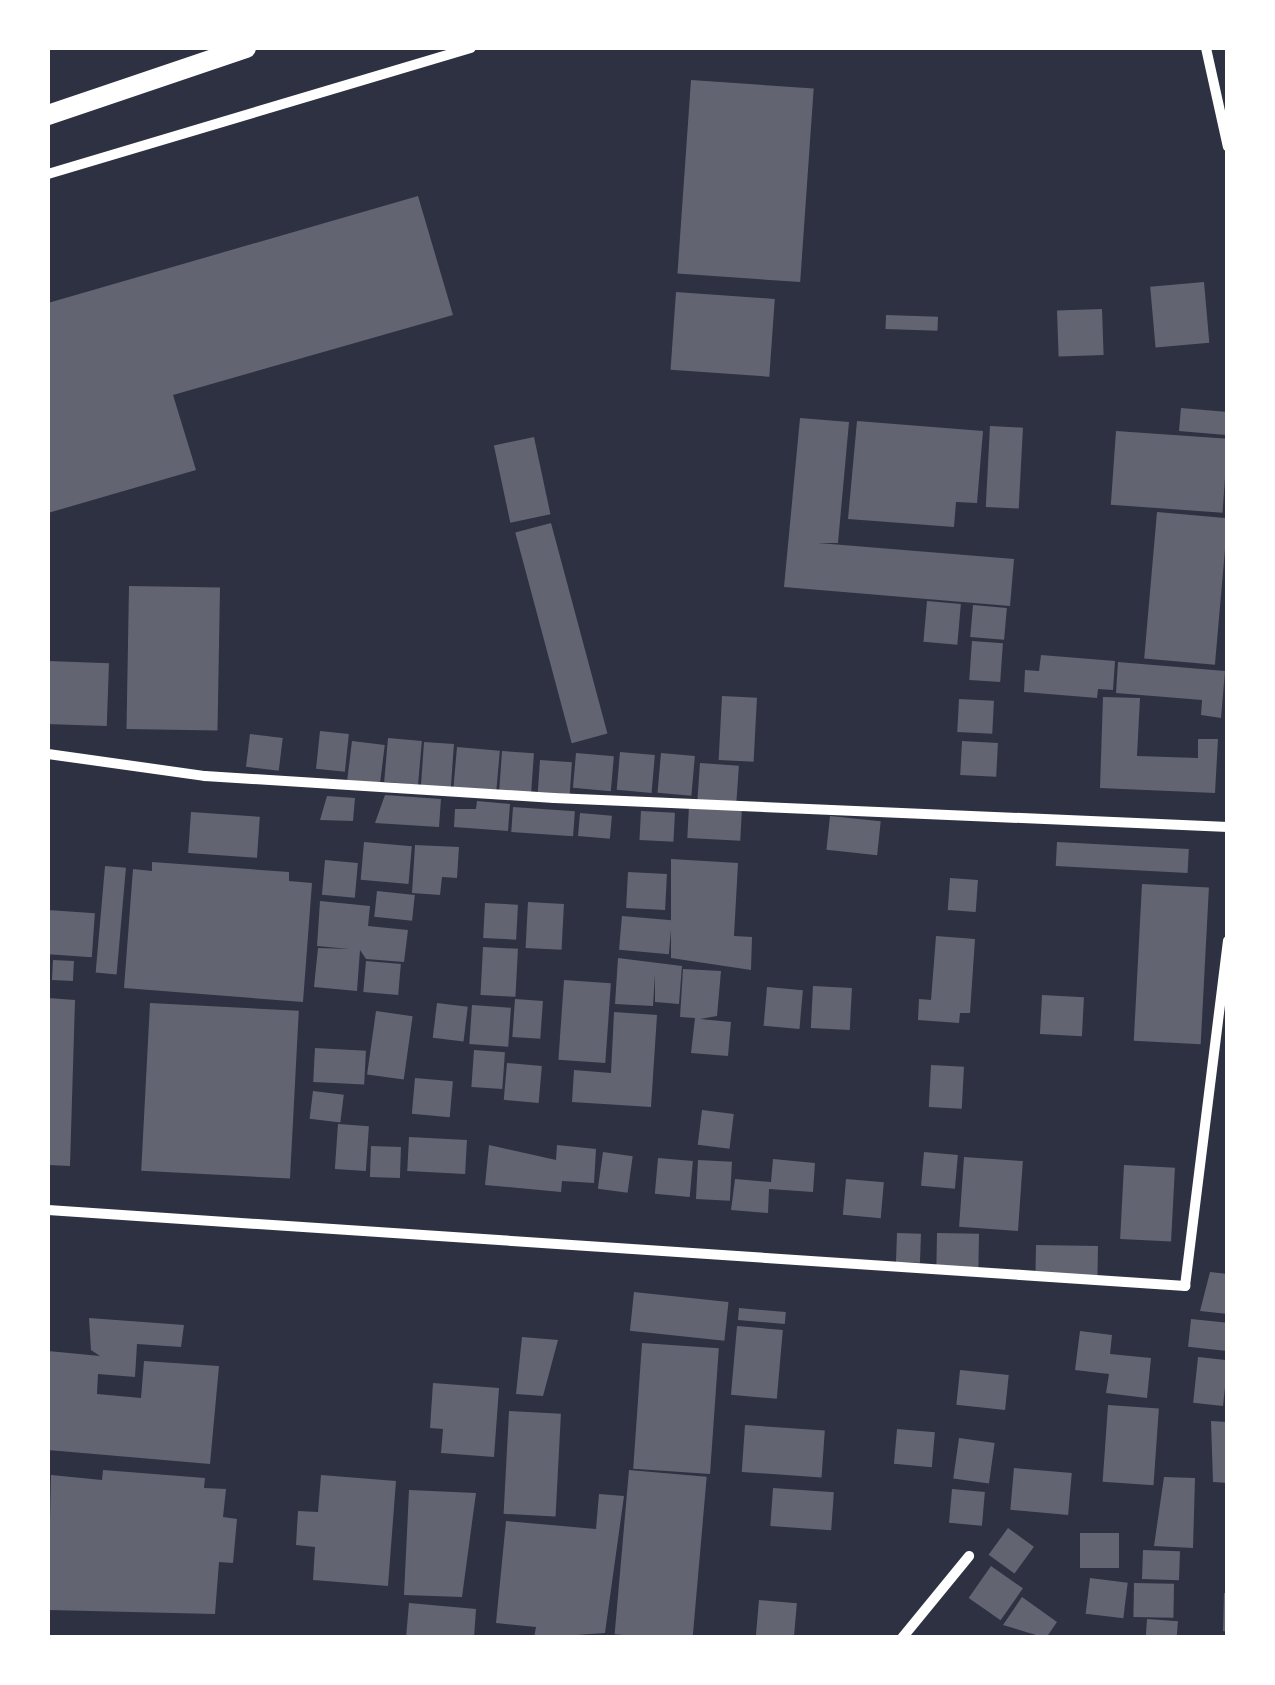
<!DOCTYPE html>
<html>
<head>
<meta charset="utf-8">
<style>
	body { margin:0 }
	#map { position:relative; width:1275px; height:1685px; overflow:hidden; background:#2d3142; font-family:Lato,sans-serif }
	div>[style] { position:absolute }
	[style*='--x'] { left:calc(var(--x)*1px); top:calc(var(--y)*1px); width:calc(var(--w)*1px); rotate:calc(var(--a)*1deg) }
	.building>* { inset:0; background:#626471; transform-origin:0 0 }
	.minor>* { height:10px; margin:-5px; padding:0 5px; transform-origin:5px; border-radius:5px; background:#fff }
	.secondary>* { height:20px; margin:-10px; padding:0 10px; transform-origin:10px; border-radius:10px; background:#fff }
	span { translate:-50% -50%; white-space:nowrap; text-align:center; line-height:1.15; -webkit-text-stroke:10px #fff; paint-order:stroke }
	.frame { position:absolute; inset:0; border:50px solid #fff; pointer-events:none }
</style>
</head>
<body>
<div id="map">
	<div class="building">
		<i style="left:691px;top:80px;width:123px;height:194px;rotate:4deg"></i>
		<i style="clip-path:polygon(418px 196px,453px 315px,173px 395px,196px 470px,48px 513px,48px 303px)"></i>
		<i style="left:1204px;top:282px;width:61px;height:54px;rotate:85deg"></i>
		<i style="left:676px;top:292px;width:99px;height:78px;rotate:4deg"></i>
		<i style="left:1102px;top:309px;width:46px;height:45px;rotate:88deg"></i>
		<i style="left:886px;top:315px;width:52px;height:14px;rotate:2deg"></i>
		<i style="left:1181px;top:408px;width:47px;height:23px;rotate:5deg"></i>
		<i style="clip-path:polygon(800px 418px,849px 422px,838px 543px,818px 543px,1014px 559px,1010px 606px,784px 587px)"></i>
		<i style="clip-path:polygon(857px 421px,983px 431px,977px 503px,956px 502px,954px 527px,848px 519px)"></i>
		<i style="left:990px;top:426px;width:33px;height:81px;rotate:3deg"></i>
		<i style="left:1116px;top:431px;width:112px;height:74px;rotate:4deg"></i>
		<i style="left:534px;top:437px;width:79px;height:41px;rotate:78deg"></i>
		<i style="left:1157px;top:512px;width:71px;height:147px;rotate:5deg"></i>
		<i style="left:551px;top:523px;width:218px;height:37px;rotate:75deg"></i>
		<i style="left:129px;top:586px;width:91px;height:143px;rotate:1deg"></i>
		<i style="left:927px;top:601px;width:34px;height:41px;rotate:5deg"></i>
		<i style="left:973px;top:605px;width:34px;height:32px;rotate:5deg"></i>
		<i style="left:972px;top:641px;width:31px;height:39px;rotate:4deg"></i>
		<i style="clip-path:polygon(1041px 655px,1115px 661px,1113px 690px,1098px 689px,1097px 698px,1024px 692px,1025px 670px,1039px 671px)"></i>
		<i style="left:48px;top:661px;width:61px;height:63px;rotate:2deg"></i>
		<i style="clip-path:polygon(1118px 662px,1225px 671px,1221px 718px,1201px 715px,1202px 700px,1116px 693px)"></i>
		<i style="left:722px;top:696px;width:35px;height:64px;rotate:3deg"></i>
		<i style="clip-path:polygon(1103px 697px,1140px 698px,1137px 756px,1198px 758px,1198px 739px,1218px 739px,1215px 793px,1100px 788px)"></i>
		<i style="left:959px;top:699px;width:35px;height:33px;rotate:3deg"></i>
		<i style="left:320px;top:731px;width:29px;height:38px;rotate:6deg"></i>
		<i style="left:250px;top:734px;width:33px;height:33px;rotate:7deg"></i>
		<i style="left:388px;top:738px;width:34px;height:44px;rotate:5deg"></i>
		<i style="left:352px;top:741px;width:33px;height:40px;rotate:7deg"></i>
		<i style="left:962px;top:741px;width:36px;height:34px;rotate:3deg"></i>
		<i style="left:424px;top:742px;width:30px;height:44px;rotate:4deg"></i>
		<i style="left:457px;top:747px;width:43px;height:42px;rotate:5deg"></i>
		<i style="left:502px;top:751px;width:32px;height:41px;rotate:4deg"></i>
		<i style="left:620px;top:752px;width:35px;height:38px;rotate:5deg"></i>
		<i style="left:576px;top:753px;width:38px;height:35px;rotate:5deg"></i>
		<i style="left:661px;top:753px;width:34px;height:40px;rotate:5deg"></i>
		<i style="left:540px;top:760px;width:32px;height:32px;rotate:4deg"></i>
		<i style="left:700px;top:763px;width:39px;height:39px;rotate:4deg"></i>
		<i style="clip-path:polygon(385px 795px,441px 799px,439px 827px,375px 823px)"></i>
		<i style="clip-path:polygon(327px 796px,355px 798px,353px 821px,320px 820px)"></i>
		<i style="clip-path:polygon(477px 801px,510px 804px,508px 831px,454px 827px,455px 809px,476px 809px)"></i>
		<i style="left:689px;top:806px;width:53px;height:32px;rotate:3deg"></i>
		<i style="left:513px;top:807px;width:62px;height:25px;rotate:4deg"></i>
		<i style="left:641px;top:811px;width:34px;height:29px;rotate:3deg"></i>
		<i style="left:191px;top:812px;width:69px;height:41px;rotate:4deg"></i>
		<i style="left:580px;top:813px;width:32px;height:23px;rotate:5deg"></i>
		<i style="left:830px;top:816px;width:51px;height:34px;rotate:6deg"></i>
		<i style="left:364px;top:842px;width:48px;height:38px;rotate:5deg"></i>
		<i style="left:1057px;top:842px;width:132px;height:24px;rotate:3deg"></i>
		<i style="clip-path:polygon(415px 845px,459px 847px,457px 878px,442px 877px,440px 895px,412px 893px)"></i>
		<i style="clip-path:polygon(671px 859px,738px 863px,734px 936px,752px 937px,751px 970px,671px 958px)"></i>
		<i style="left:325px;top:860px;width:33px;height:35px;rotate:5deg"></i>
		<i style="clip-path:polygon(152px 862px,289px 872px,289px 881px,312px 883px,303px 1002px,124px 988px,133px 869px,152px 871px)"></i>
		<i style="left:105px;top:866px;width:21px;height:107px;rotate:5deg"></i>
		<i style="left:628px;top:872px;width:39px;height:36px;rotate:3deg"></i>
		<i style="left:950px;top:878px;width:28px;height:32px;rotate:4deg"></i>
		<i style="left:1142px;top:884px;width:67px;height:157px;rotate:3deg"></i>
		<i style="left:377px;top:891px;width:38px;height:26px;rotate:6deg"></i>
		<i style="clip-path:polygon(320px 901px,370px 906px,368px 926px,408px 930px,404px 962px,366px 959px,360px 950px,357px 991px,314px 987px,318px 948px,350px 949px,317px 946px)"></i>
		<i style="left:528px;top:902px;width:36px;height:46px;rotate:3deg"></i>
		<i style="left:485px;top:903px;width:33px;height:35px;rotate:3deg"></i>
		<i style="left:48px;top:910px;width:47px;height:44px;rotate:4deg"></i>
		<i style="left:622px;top:916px;width:50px;height:34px;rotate:5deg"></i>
		<i style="clip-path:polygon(936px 936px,975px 939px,970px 1013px,960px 1013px,959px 1023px,918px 1020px,919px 999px,931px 1000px)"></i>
		<i style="left:483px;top:947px;width:35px;height:48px;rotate:3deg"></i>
		<i style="clip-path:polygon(618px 958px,682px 966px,679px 1004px,655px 1002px,655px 974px,653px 1006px,615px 1004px)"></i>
		<i style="left:53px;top:960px;width:21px;height:20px;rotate:3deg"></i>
		<i style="left:366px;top:961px;width:35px;height:31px;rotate:5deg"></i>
		<i style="clip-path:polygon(683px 969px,721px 971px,717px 1016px,700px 1019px,731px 1022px,728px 1056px,691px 1053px,695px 1018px,680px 1017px)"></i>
		<i style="left:564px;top:980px;width:47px;height:80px;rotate:4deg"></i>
		<i style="left:813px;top:986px;width:39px;height:42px;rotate:3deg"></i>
		<i style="left:767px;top:987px;width:36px;height:39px;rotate:5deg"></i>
		<i style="left:1042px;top:995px;width:42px;height:39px;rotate:3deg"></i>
		<i style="clip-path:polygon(48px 998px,75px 1000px,70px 1166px,48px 1165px)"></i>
		<i style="left:515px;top:999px;width:28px;height:38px;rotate:4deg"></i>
		<i style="left:150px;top:1003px;width:149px;height:168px;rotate:3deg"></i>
		<i style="left:437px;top:1003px;width:31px;height:35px;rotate:7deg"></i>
		<i style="left:472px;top:1005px;width:39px;height:39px;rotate:4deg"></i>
		<i style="left:376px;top:1011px;width:37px;height:64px;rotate:8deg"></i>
		<i style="clip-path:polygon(614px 1012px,657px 1015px,651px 1107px,572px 1102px,574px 1070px,611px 1073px)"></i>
		<i style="left:315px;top:1048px;width:51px;height:34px;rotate:3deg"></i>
		<i style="left:474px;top:1050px;width:31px;height:37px;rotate:4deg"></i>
		<i style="left:507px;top:1063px;width:35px;height:37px;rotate:5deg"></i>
		<i style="left:931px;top:1065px;width:33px;height:42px;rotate:3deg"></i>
		<i style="left:415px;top:1078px;width:38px;height:36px;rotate:5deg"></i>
		<i style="left:313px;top:1091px;width:31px;height:28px;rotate:7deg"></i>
		<i style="left:702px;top:1110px;width:32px;height:35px;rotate:7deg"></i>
		<i style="left:338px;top:1124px;width:31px;height:45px;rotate:4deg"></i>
		<i style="left:409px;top:1137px;width:58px;height:34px;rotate:3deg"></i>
		<i style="clip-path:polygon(489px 1145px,556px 1160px,557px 1145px,596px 1149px,594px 1183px,562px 1181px,561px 1192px,485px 1185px)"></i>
		<i style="left:371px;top:1146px;width:30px;height:31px;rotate:2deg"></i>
		<i style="left:603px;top:1152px;width:30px;height:37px;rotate:8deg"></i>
		<i style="left:924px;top:1152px;width:34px;height:34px;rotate:5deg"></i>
		<i style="left:964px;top:1157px;width:59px;height:70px;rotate:4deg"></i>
		<i style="left:658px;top:1158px;width:35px;height:36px;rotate:5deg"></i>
		<i style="clip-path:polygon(773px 1159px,815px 1163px,813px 1192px,769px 1189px,768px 1213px,731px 1210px,735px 1179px,771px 1182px)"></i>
		<i style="left:698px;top:1160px;width:34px;height:39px;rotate:3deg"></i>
		<i style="left:1124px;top:1165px;width:51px;height:74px;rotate:3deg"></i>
		<i style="left:846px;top:1179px;width:38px;height:36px;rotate:5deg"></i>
		<i style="left:897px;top:1233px;width:24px;height:29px;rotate:2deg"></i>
		<i style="left:937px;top:1233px;width:42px;height:36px;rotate:1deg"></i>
		<i style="left:1036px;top:1245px;width:62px;height:34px;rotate:1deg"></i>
		<i style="clip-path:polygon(1210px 1272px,1228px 1274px,1228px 1314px,1200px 1311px)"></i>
		<i style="left:634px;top:1292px;width:95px;height:39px;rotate:6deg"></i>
		<i style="left:739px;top:1308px;width:47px;height:12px;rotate:5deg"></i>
		<i style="clip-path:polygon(89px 1318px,184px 1325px,181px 1347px,137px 1344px,135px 1377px,98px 1374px,97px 1394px,141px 1398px,144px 1361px,219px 1366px,210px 1464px,48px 1450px,48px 1351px,100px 1356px,91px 1350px)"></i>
		<i style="left:1191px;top:1319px;width:37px;height:28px;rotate:6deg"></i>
		<i style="left:737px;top:1326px;width:46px;height:69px;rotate:5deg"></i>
		<i style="clip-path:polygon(1080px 1331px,1112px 1335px,1110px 1354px,1151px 1358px,1147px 1398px,1106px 1393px,1109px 1374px,1075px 1370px)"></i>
		<i style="clip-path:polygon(522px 1337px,558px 1340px,543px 1396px,516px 1394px)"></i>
		<i style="left:642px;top:1343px;width:77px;height:126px;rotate:4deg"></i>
		<i style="left:1198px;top:1357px;width:30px;height:46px;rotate:6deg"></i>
		<i style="left:960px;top:1370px;width:49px;height:35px;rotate:6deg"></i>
		<i style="clip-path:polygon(433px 1383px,499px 1388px,494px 1457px,441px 1453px,443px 1429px,430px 1428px)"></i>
		<i style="left:1108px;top:1405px;width:51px;height:77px;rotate:4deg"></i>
		<i style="left:509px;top:1411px;width:52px;height:103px;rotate:3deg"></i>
		<i style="clip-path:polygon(1211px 1421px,1228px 1422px,1228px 1483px,1213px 1482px)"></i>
		<i style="left:745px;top:1425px;width:80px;height:47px;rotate:4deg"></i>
		<i style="left:897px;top:1429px;width:38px;height:35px;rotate:5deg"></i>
		<i style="left:959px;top:1438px;width:36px;height:41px;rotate:8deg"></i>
		<i style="left:1014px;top:1468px;width:58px;height:42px;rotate:5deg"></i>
		<i style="clip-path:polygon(103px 1470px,205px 1478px,204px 1488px,226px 1489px,223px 1517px,237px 1519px,233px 1563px,219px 1562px,215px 1614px,48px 1610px,51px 1475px,102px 1480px)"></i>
		<i style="left:629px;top:1470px;width:78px;height:165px;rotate:5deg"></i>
		<i style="clip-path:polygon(321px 1475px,396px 1481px,388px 1586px,313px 1580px,315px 1547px,296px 1545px,298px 1511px,318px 1512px)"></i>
		<i style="clip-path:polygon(1164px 1477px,1195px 1478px,1193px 1548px,1154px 1546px)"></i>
		<i style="left:773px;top:1488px;width:61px;height:38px;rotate:4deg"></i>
		<i style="left:952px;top:1489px;width:33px;height:34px;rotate:5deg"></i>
		<i style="clip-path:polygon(409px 1490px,476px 1493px,462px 1597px,404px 1595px)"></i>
		<i style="clip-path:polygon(599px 1494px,624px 1496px,605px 1633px,534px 1638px,536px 1627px,496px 1623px,506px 1521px,596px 1529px)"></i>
		<i style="left:1008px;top:1528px;width:32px;height:33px;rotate:36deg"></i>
		<i style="left:1080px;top:1533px;width:39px;height:35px"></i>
		<i style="left:1143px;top:1550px;width:37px;height:29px;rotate:2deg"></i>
		<i style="left:991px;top:1566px;width:39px;height:39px;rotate:35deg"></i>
		<i style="left:1090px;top:1578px;width:38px;height:36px;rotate:7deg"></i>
		<i style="left:1134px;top:1583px;width:40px;height:34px;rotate:1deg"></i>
		<i style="clip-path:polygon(1224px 1593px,1228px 1593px,1228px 1632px,1223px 1631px)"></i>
		<i style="clip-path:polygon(1022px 1597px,1057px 1622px,1046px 1638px,1003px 1625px)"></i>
		<i style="left:759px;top:1600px;width:38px;height:38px;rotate:5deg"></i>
		<i style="clip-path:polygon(409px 1603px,476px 1609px,474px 1638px,406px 1638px)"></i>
		<i style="left:1147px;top:1619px;width:31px;height:19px;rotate:4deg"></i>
	</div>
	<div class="minor">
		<i style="--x:1206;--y:48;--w:101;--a:77.5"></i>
		<i style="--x:48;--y:174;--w:441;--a:-16.6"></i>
		<i style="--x:48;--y:754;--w:159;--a:8"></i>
		<i style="--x:205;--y:776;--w:350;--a:3.6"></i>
		<i style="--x:554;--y:798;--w:675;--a:2.46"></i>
		<i style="--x:48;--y:1210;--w:1140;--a:3.82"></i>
		<i style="--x:1185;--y:1286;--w:348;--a:-82.9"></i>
		<i style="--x:902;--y:1638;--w:106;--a:-50.7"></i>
	</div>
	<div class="secondary">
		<i style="--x:48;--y:115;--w:209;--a:-18.7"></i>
	</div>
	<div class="frame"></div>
</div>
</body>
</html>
